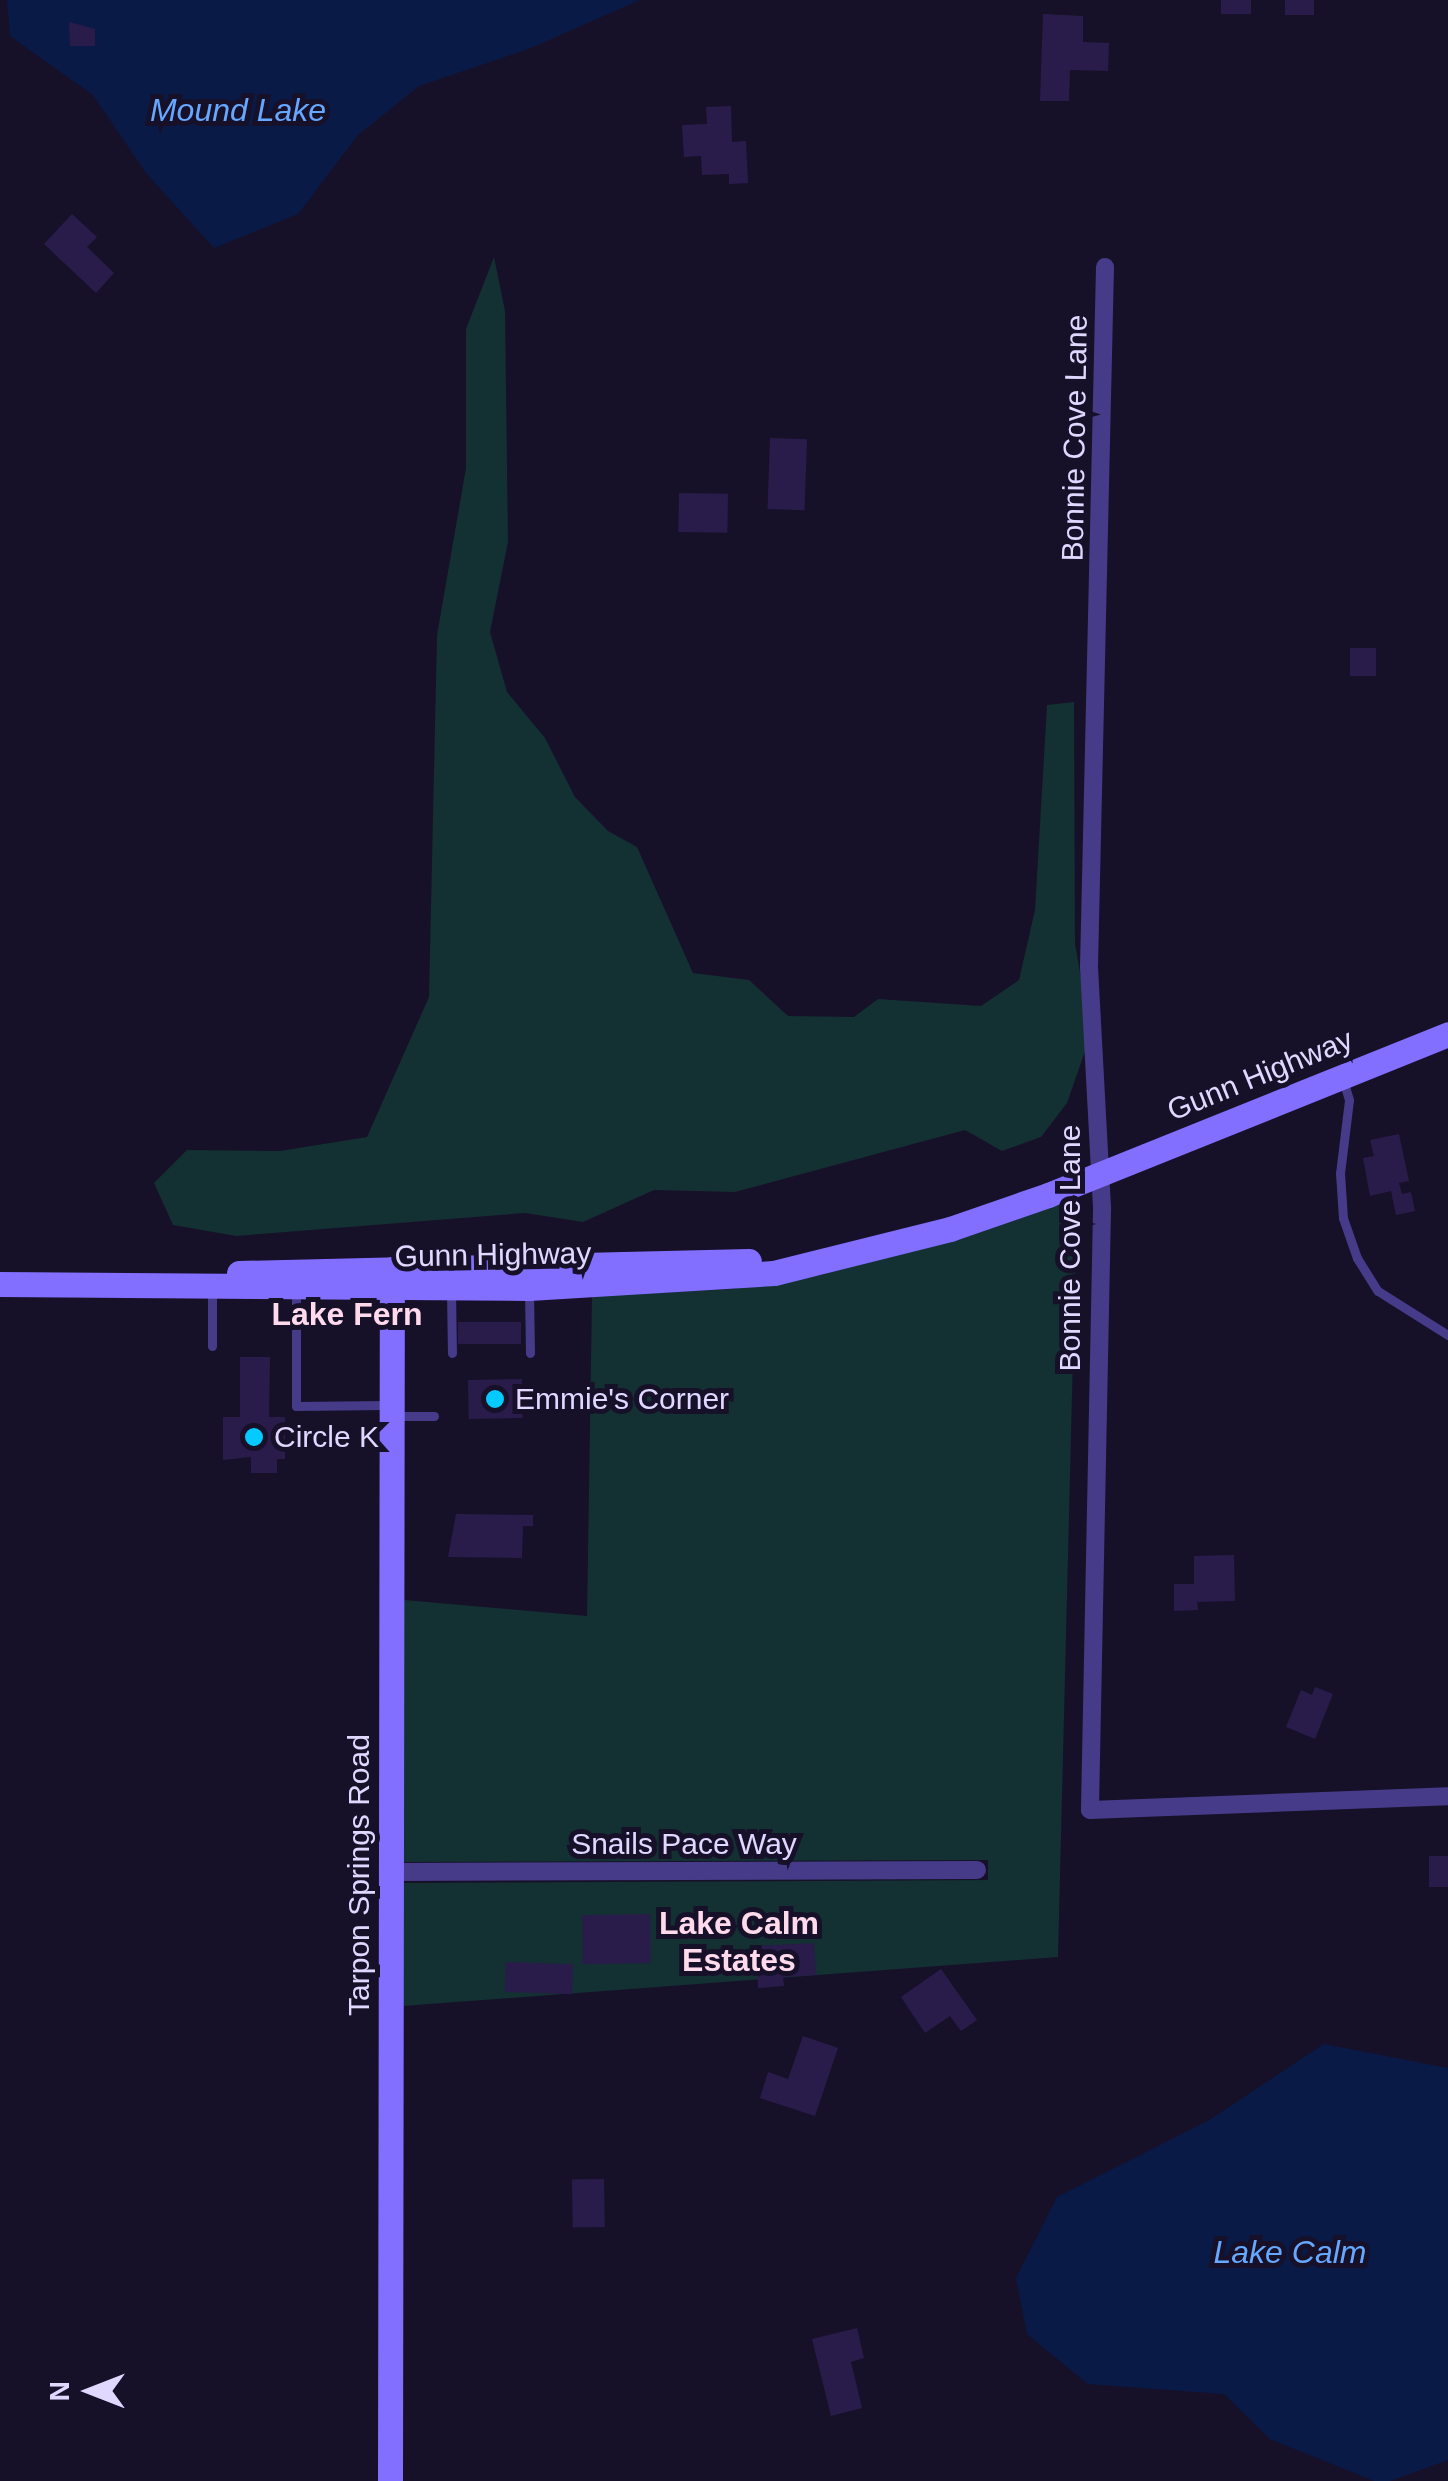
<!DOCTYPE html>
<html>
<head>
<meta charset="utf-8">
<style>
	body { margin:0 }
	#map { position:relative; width:1448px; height:2481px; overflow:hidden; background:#171029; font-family:Helvetica,sans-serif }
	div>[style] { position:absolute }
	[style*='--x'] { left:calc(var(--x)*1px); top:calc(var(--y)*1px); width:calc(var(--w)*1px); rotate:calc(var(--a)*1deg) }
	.green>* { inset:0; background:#133033 }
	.water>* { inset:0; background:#0a1a47 }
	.building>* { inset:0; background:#2a1c4a; transform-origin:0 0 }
	.lane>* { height:9px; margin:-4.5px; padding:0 4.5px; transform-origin:4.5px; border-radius:4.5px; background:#463b88 }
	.street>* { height:18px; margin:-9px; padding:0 9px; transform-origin:9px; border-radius:9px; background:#463b88 }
	.secondary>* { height:25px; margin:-12.5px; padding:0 12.5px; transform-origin:12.5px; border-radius:12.5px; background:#826fff }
	.dots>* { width:28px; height:28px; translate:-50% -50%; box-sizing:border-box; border:5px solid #171029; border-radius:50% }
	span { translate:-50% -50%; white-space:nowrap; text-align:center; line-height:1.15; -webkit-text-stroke:10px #171029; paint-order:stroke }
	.street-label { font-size:30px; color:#e0d8ff }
	.poi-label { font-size:30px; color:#e0d8ff }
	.left { translate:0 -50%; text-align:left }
	.water-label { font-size:32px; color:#66a7ff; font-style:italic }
	.neighbourhood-label { font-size:32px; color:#ffdaed; font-weight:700 }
	.north { position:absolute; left:40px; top:2341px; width:100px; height:100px; -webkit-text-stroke:8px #171029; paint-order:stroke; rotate:270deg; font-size:28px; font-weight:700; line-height:40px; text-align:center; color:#e0d8ff }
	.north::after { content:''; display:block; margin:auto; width:35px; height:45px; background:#e0d8ff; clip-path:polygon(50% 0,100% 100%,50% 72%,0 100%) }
</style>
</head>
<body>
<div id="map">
	<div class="green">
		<i style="clip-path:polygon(494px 257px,505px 311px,508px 542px,490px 632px,507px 692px,545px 738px,575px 797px,608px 831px,637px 847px,693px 973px,749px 980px,788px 1016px,854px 1017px,878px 999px,981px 1006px,1019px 980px,1035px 910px,1047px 705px,1074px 702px,1075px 944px,1091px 1034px,1067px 1103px,1041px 1137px,1002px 1151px,965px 1130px,735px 1192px,654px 1190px,583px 1222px,525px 1213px,236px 1236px,173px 1225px,154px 1183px,187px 1150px,280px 1151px,367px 1137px,429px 997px,437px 635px,466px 468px,466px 329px)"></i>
		<i style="clip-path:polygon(1077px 1195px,1058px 1957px,403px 2006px,403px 1883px,988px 1880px,988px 1860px,403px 1862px,404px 1600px,587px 1616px,592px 1296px,733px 1289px,822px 1275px)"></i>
	</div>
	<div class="water">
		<i style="clip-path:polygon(7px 0,640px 0,531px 48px,419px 86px,357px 136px,298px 214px,214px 248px,146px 173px,93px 95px,10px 36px)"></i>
		<i style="clip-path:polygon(1324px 2044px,1448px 2068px,1448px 2460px,1390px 2481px,1374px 2481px,1270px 2439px,1224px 2394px,1088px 2384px,1027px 2334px,1016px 2278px,1057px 2197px,1208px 2121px)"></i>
	</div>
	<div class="building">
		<i style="left:1221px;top:0;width:30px;height:14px"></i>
		<i style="left:1285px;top:0;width:29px;height:15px"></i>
		<i style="clip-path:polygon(1043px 14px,1083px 16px,1083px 42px,1109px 43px,1108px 71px,1070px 70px,1069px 101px,1040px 101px)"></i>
		<i style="clip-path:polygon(69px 22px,95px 29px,95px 46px,70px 46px)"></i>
		<i style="clip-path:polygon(731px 106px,732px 142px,746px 141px,748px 183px,729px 184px,729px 174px,702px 175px,701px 156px,684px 157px,682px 125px,707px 124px,706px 107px)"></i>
		<i style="clip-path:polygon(72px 214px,97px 237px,87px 247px,114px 273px,96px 293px,44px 244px)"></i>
		<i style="left:770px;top:438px;width:37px;height:71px;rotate:2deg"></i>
		<i style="left:679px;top:493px;width:49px;height:39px;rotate:1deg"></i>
		<i style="left:1350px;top:648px;width:26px;height:28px"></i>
		<i style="clip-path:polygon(1399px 1134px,1409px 1181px,1399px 1183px,1402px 1194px,1411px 1192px,1415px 1211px,1396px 1215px,1391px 1191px,1370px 1196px,1363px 1158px,1374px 1156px,1370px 1140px)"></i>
		<i style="left:521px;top:1322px;width:22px;height:63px;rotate:90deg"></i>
		<i style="clip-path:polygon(240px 1357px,270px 1357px,269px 1417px,285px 1417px,285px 1459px,277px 1459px,277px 1473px,251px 1473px,251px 1457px,223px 1460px,223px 1417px,240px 1417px)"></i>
		<i style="left:522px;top:1379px;width:39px;height:54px;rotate:89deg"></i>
		<i style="clip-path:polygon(456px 1514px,533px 1515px,533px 1526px,523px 1526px,522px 1558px,448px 1557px)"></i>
		<i style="clip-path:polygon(1234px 1555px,1235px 1601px,1197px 1602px,1198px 1610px,1174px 1611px,1174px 1584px,1194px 1584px,1194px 1556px)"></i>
		<i style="clip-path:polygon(1315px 1687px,1333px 1694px,1315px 1739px,1286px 1727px,1301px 1690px,1312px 1695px)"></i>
		<i style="left:1429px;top:1856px;width:19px;height:31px"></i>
		<i style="left:650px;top:1914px;width:49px;height:68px;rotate:89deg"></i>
		<i style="clip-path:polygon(814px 1943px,816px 1975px,783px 1977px,784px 1986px,758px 1988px,756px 1946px)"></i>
		<i style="left:506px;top:1962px;width:67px;height:30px;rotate:2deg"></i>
		<i style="clip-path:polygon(941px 1969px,977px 2020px,961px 2031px,950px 2016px,925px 2033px,901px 1997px)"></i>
		<i style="clip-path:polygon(803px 2036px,838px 2048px,815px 2116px,760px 2098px,768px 2072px,788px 2079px)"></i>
		<i style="left:604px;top:2179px;width:48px;height:32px;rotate:89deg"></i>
		<i style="clip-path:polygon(857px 2328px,864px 2358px,851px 2362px,862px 2408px,831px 2416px,812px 2339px)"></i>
	</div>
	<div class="lane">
		<i style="--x:1343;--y:1080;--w:21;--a:73"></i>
		<i style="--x:1349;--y:1100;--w:74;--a:97"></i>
		<i style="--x:1340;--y:1173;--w:45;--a:86.2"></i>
		<i style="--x:1343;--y:1218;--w:42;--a:70.7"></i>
		<i style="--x:1357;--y:1258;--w:39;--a:58"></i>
		<i style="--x:1378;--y:1291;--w:83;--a:32.2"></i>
		<i style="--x:212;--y:1289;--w:57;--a:90"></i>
		<i style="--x:296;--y:1289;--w:117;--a:90"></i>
		<i style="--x:296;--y:1406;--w:91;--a:-0.6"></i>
		<i style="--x:529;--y:1290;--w:63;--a:89.1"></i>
		<i style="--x:451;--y:1291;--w:62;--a:89.1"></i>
		<i style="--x:395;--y:1416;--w:39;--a:0"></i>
	</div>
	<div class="street">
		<i style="--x:1105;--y:267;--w:700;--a:91.31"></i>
		<i style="--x:1089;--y:967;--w:243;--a:86.9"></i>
		<i style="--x:1102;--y:1210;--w:600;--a:91.15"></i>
		<i style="--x:1090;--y:1810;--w:358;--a:-2.2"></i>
		<i style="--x:391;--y:1872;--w:586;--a:-0.2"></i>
	</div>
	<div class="secondary">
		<i style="--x:239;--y:1273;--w:510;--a:-1.35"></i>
		<i style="--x:0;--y:1284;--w:529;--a:0.43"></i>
		<i style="--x:529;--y:1288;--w:245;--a:-3.5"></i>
		<i style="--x:774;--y:1273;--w:181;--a:-14"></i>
		<i style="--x:950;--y:1229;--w:104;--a:-19.1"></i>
		<i style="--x:1048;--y:1195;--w:431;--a:-21.9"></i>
		<i style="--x:390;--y:2481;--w:1212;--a:-89.91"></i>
	</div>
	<div class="dots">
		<i style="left:495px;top:1399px;background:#04caff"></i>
		<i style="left:254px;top:1437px;background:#04caff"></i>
	</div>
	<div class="street-label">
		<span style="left:1075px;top:438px;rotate:-89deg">Bonnie Cove Lane</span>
		<span style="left:1260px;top:1075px;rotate:-22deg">Gunn Highway</span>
		<span style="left:1070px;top:1248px;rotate:-90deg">Bonnie Cove Lane</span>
		<span style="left:493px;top:1255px;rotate:-1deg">Gunn Highway</span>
		<span style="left:684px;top:1844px">Snails Pace Way</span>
		<span style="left:359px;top:1875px;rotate:-90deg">Tarpon Springs Road</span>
	</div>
	<div class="poi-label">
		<span class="left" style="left:515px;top:1399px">Emmie's Corner</span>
		<span class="left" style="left:274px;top:1437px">Circle K</span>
	</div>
	<div class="water-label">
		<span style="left:238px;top:110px">Mound Lake</span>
		<span style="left:1290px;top:2252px">Lake Calm</span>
	</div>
	<div class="neighbourhood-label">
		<span style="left:347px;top:1314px">Lake Fern</span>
		<span style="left:739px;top:1942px">Lake Calm<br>Estates</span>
	</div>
	<div class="north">N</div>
</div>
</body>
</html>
